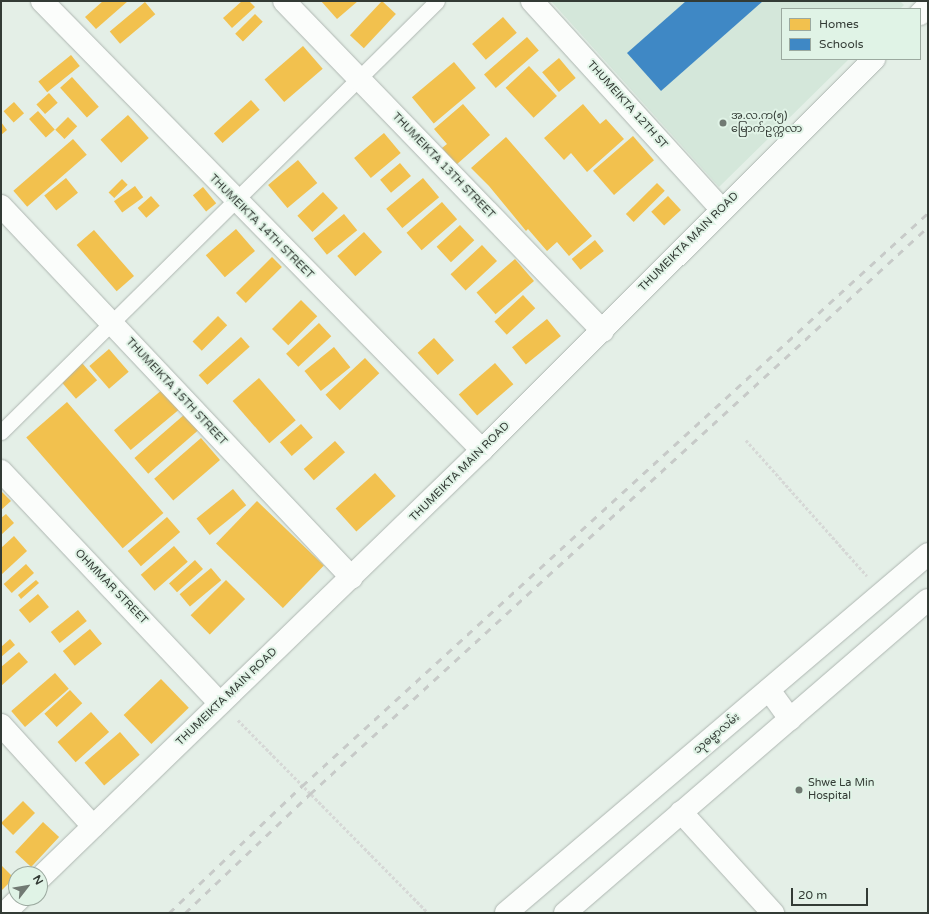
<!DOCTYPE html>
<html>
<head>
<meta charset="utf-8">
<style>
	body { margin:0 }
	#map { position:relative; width:929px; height:914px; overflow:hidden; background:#e4efe7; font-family:"Varela Round","Noto Sans Myanmar",sans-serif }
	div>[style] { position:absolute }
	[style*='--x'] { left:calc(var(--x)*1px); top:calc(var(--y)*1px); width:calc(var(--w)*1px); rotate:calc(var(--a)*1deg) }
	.built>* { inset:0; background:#d4e7da }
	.homes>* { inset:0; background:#f2c14e; transform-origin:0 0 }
	.schools>* { inset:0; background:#3f88c5 }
	.path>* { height:2.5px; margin-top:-1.25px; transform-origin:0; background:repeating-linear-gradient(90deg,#d6d8d6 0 3px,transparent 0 5px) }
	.roads { filter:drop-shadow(0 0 1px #aeb6b1) drop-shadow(0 0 1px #aeb6b1) }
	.lane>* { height:15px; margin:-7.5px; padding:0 7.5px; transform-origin:7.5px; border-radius:7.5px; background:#fbfdfb }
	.street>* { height:22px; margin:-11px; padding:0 11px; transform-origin:11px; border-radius:11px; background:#fbfdfb }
	.primary>* { height:22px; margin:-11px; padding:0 11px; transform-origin:11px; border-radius:11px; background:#fbfdfb }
	.rail>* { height:3px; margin-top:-1.5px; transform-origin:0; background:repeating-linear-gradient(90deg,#c7cac8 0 7px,transparent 0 14px) }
	.dots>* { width:11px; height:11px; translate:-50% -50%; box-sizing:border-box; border:2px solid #e0f3e6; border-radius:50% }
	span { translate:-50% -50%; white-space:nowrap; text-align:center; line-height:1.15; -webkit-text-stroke:4px #e0f3e6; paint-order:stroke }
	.street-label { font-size:11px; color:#333b35 }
	.poi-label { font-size:11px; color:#333b35 }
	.left { translate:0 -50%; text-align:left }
	.frame { position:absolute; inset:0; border:2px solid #333b35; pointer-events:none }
	.legend { position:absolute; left:781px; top:8px; width:140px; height:52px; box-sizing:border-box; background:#e0f3e6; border:1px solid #9ba99f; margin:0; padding:5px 7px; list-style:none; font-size:12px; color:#333b35 }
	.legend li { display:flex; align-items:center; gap:8px; height:20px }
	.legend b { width:20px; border:1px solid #9ba99f }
	.north { position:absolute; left:8px; top:866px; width:40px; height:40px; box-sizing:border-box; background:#e0f3e6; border:1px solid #9ba99f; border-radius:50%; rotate:59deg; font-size:11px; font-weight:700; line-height:16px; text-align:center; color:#333b35 }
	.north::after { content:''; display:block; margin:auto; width:14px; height:18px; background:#717a73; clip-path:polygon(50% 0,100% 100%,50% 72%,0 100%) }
	.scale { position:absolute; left:791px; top:888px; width:77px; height:18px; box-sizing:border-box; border:2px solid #333b35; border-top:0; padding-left:5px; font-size:12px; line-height:14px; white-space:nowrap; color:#333b35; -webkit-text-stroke:3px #e0f3e6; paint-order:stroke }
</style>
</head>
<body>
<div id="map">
	<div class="built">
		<i style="clip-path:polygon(551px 1px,900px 1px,904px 5px,900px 9px,782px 9px,782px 59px,849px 59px,719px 187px)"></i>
	</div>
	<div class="homes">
		<i style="clip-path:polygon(103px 1px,128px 1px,96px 29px,85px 17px)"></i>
		<i style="clip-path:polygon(242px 1px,249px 1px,255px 7px,232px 28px,223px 18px)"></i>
		<i style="clip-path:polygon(321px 1px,358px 1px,337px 19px)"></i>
		<i style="left:382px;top:1px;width:19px;height:47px;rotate:43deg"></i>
		<i style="left:145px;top:2px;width:16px;height:46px;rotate:50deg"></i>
		<i style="left:255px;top:14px;width:11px;height:28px;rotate:45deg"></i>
		<i style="left:503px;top:17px;width:21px;height:41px;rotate:49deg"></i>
		<i style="left:527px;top:37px;width:18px;height:57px;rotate:49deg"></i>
		<i style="left:303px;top:46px;width:30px;height:51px;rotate:49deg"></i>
		<i style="left:71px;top:55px;width:14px;height:42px;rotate:51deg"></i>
		<i style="left:559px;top:58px;width:26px;height:22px;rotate:50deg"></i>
		<i style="left:454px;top:62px;width:34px;height:55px;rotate:50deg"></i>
		<i style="left:529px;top:66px;width:41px;height:32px;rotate:47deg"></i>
		<i style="left:72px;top:77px;width:40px;height:16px;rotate:48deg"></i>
		<i style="left:49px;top:93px;width:13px;height:17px;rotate:48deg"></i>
		<i style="left:251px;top:100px;width:13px;height:50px;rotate:48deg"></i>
		<i style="left:14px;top:102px;width:15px;height:14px;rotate:48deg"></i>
		<i style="clip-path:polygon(463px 104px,490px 135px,456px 165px,442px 148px,447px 144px,434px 129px)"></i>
		<i style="clip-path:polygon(583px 104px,600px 124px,606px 119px,624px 139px,587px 172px,571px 153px,564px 160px,544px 138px)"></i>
		<i style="left:38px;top:111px;width:25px;height:12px;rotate:48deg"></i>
		<i style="left:128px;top:115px;width:31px;height:37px;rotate:48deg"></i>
		<i style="left:68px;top:117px;width:13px;height:18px;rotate:45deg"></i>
		<i style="clip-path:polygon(1px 122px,7px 130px,1px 135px)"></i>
		<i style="left:384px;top:133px;width:26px;height:39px;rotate:50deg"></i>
		<i style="left:633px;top:136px;width:32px;height:53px;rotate:49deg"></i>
		<i style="clip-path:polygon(506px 137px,592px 236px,569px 256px,557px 242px,547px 251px,528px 229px,526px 231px,489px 186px,471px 168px)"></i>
		<i style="left:73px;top:139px;width:21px;height:79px;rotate:49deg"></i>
		<i style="left:298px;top:160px;width:30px;height:39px;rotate:50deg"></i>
		<i style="left:400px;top:163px;width:17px;height:26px;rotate:50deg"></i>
		<i style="left:66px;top:178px;width:19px;height:28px;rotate:51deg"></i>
		<i style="left:423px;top:178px;width:25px;height:48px;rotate:50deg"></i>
		<i style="left:122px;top:179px;width:8px;height:19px;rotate:45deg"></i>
		<i style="left:657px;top:183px;width:11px;height:44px;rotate:45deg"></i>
		<i style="left:135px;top:186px;width:14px;height:26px;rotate:54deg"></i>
		<i style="left:203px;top:187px;width:21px;height:13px;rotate:51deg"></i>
		<i style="left:323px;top:192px;width:22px;height:35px;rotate:47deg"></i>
		<i style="left:151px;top:196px;width:13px;height:18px;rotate:48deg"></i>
		<i style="left:668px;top:196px;width:19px;height:23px;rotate:47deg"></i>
		<i style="left:442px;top:202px;width:23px;height:47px;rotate:49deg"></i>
		<i style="left:344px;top:214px;width:21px;height:39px;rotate:51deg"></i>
		<i style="left:460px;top:225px;width:21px;height:32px;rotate:47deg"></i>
		<i style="left:236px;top:229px;width:29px;height:40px;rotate:49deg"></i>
		<i style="left:94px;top:230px;width:61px;height:23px;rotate:49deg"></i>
		<i style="left:364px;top:232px;width:27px;height:36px;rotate:48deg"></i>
		<i style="left:595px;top:240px;width:14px;height:30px;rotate:51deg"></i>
		<i style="left:482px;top:245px;width:22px;height:43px;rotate:47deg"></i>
		<i style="left:272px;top:257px;width:14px;height:51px;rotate:45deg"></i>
		<i style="left:515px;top:259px;width:29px;height:51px;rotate:49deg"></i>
		<i style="left:523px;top:295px;width:18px;height:39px;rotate:47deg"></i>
		<i style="left:301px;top:300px;width:23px;height:41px;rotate:45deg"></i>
		<i style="left:218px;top:316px;width:13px;height:36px;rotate:45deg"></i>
		<i style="left:547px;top:319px;width:22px;height:45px;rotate:51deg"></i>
		<i style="left:319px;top:323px;width:18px;height:45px;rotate:47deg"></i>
		<i style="left:241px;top:337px;width:13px;height:57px;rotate:48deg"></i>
		<i style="left:434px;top:338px;width:30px;height:22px;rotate:48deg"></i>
		<i style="left:334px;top:347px;width:26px;height:38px;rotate:51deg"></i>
		<i style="left:109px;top:349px;width:30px;height:26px;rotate:49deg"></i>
		<i style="left:365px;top:358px;width:21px;height:54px;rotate:47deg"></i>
		<i style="left:82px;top:363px;width:23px;height:28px;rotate:49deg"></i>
		<i style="left:495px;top:363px;width:28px;height:48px;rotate:49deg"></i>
		<i style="left:259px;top:378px;width:56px;height:35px;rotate:49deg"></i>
		<i style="left:163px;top:389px;width:26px;height:64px;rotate:50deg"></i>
		<i style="left:67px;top:402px;width:147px;height:54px;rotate:49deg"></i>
		<i style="left:185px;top:414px;width:21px;height:67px;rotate:49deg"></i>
		<i style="left:301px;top:424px;width:18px;height:28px;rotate:49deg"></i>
		<i style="left:201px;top:438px;width:29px;height:62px;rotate:49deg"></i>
		<i style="left:335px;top:441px;width:15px;height:42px;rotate:48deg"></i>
		<i style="left:375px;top:473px;width:31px;height:53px;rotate:48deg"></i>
		<i style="left:233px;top:489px;width:21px;height:47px;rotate:51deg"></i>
		<i style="clip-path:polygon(1px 491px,11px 501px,1px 510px)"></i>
		<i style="left:257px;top:501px;width:93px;height:59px;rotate:44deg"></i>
		<i style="clip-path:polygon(6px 514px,14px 523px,1px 535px,1px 518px)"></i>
		<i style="left:167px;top:517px;width:20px;height:52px;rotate:49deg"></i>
		<i style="clip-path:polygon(14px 536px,27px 551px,1px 575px,1px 548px)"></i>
		<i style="left:174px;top:546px;width:21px;height:44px;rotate:49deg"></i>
		<i style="left:195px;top:560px;width:12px;height:35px;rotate:48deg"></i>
		<i style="left:26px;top:564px;width:12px;height:30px;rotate:48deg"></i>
		<i style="left:211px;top:568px;width:16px;height:41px;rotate:50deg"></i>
		<i style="clip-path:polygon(36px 580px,39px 583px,21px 599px,18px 595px)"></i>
		<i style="left:226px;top:580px;width:27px;height:50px;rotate:45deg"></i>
		<i style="left:38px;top:594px;width:17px;height:25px;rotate:50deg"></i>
		<i style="left:78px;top:610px;width:14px;height:35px;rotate:51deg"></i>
		<i style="left:90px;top:629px;width:19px;height:35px;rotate:51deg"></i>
		<i style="clip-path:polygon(10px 639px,15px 645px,1px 657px,1px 647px)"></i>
		<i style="clip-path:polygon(19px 652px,28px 662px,1px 686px,1px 667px)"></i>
		<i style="left:55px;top:673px;width:21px;height:58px;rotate:49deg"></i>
		<i style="left:161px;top:679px;width:40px;height:52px;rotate:46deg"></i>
		<i style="left:70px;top:690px;width:18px;height:35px;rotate:47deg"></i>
		<i style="left:91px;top:712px;width:27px;height:45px;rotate:48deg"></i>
		<i style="left:120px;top:732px;width:30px;height:47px;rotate:49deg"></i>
		<i style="left:23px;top:801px;width:17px;height:31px;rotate:45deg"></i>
		<i style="left:43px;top:822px;width:22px;height:41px;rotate:43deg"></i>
		<i style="clip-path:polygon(1px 865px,14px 878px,1px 891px)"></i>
	</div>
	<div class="schools">
		<i style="clip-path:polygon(686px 1px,763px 1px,661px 91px,627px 53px)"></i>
	</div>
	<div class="path">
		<i style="--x:746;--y:440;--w:182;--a:48.3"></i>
		<i style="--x:238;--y:720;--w:271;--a:45.4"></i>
	</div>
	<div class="roads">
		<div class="lane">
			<i style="--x:1;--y:432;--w:613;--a:-44.67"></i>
		</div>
		<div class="street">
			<i style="--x:42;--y:1;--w:629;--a:45.58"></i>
			<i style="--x:284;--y:1;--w:459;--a:46"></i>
			<i style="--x:532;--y:1;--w:281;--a:47.7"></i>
			<i style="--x:920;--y:14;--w:11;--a:-45"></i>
			<i style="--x:1;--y:206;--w:511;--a:46.66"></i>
			<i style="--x:1;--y:471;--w:319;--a:46.7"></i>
			<i style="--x:769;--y:690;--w:36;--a:54"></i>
			<i style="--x:1;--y:725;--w:137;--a:47.7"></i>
			<i style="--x:681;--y:812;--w:137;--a:47.7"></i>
			<i style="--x:40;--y:878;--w:615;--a:-44.08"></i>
			<i style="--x:482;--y:450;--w:554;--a:-44.93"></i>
			<i style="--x:5;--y:913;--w:21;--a:-45"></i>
		</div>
		<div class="primary">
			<i style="--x:506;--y:913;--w:554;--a:-40.39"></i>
			<i style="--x:565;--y:913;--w:479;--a:-40.8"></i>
		</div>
	</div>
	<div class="rail">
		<i style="--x:169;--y:913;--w:184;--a:-43.7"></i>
		<i style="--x:302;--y:786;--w:849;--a:-42.47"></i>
		<i style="--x:185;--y:913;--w:173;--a:-43.6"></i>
		<i style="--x:310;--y:794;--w:839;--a:-42.54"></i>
	</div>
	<div class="dots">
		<i style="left:723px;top:123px;background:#717a73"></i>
		<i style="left:799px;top:790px;background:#717a73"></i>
	</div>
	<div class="street-label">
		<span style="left:627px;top:105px;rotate:48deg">THUMEIKTA 12TH ST</span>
		<span style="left:443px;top:166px;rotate:46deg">THUMEIKTA 13TH STREET</span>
		<span style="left:261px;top:227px;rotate:45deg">THUMEIKTA 14TH STREET</span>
		<span style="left:689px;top:242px;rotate:-45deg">THUMEIKTA MAIN ROAD</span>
		<span style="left:176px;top:392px;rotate:47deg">THUMEIKTA 15TH STREET</span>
		<span style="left:460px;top:472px;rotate:-45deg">THUMEIKTA MAIN ROAD</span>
		<span style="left:111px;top:587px;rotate:46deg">OHMMAR STREET</span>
		<span style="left:227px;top:697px;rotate:-44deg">THUMEIKTA MAIN ROAD</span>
		<span style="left:717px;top:734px;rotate:-40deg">သုဓမ္မာလမ်း</span>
	</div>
	<div class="poi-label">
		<span class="left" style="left:731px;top:123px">အ.လ.က(၅)<br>မြောက်ဥက္ကလာ</span>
		<span class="left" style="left:808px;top:790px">Shwe La Min<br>Hospital</span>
	</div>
	<div class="frame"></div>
	<ul class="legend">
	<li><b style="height:11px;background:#f2c14e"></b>Homes</li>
	<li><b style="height:11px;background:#3f88c5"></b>Schools</li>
	</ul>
	<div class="north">N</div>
	<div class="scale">20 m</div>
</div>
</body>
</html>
